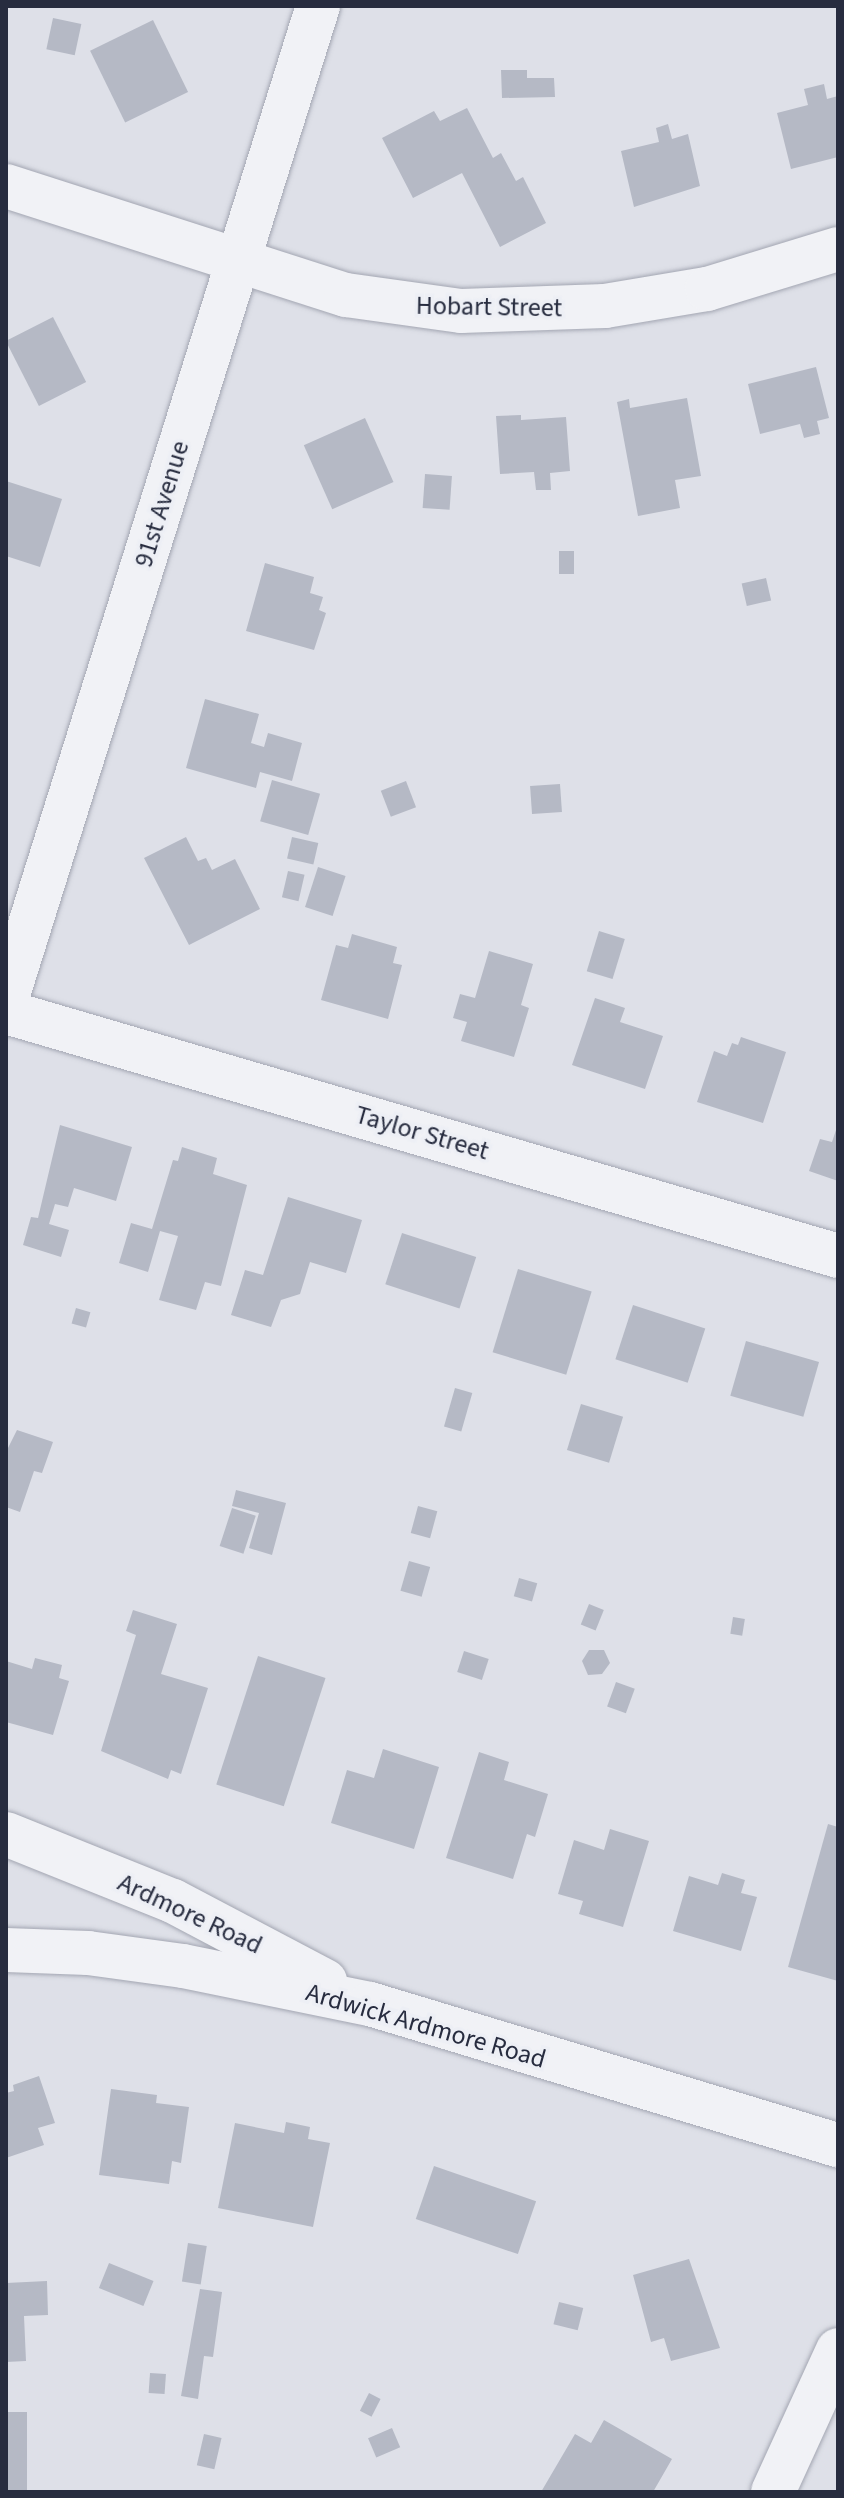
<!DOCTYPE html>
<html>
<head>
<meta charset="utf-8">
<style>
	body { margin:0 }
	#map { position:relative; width:844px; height:2498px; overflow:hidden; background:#dee0e8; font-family:"Source Sans 3",sans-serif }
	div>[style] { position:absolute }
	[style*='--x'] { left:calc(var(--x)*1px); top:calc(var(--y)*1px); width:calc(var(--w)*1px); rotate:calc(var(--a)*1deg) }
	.building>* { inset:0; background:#b5b9c5; transform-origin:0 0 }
	.roads { filter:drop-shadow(0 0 2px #a3a6b2) drop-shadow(0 0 2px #a3a6b2) }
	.minor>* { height:44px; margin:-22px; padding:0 22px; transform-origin:22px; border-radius:22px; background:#f1f2f6 }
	span { translate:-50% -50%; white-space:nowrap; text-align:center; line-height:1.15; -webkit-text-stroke:7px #edeff5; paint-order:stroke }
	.street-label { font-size:26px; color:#272c3f }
	.frame { position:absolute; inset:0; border:8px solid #272c3f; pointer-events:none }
</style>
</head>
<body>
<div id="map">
	<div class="building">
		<i style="left:53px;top:18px;width:29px;height:32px;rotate:12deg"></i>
		<i style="left:153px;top:20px;width:80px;height:70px;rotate:64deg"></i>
		<i style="clip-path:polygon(501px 70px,527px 70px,527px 78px,554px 78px,555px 97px,502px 98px)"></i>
		<i style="clip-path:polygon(824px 84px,827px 99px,838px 96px,838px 157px,791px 169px,777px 113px,808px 105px,804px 89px)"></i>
		<i style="clip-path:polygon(467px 108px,493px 158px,501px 153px,516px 181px,523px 177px,546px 223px,500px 247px,462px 173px,413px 198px,382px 138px,434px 111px,440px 121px)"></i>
		<i style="clip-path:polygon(668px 124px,672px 139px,688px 134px,700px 186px,634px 207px,621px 151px,659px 142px,656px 128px)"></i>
		<i style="left:53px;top:317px;width:73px;height:53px;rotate:63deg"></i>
		<i style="clip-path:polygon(816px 367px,829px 418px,817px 421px,820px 434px,804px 438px,800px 424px,760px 434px,748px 384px)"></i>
		<i style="clip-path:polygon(687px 398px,701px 476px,675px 480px,680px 508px,638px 516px,617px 402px,629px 399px,630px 408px)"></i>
		<i style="clip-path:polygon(521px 415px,521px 420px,566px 417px,570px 471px,550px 473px,551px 490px,536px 490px,534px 472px,500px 474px,496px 416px)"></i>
		<i style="left:365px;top:418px;width:70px;height:67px;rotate:66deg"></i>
		<i style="left:425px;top:474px;width:27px;height:34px;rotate:4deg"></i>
		<i style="clip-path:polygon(6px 481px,62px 499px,40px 567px,6px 556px)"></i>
		<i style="left:559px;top:551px;width:15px;height:23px"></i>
		<i style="clip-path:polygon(265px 563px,314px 577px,310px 593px,323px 597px,319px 610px,326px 613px,314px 650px,246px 631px)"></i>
		<i style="left:766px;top:578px;width:23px;height:25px;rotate:77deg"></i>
		<i style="clip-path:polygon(205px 699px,259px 714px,251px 743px,264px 747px,268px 733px,302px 743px,292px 781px,260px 772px,256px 788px,186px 768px)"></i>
		<i style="left:272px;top:780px;width:50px;height:43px;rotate:16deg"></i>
		<i style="left:406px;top:781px;width:28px;height:27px;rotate:69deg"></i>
		<i style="left:560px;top:784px;width:28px;height:30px;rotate:86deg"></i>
		<i style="clip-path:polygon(186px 837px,198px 861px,206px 858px,212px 870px,235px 859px,260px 909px,189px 945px,144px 858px)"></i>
		<i style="left:292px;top:837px;width:27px;height:22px;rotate:13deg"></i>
		<i style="left:318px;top:867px;width:29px;height:42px;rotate:18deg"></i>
		<i style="left:288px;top:871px;width:17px;height:27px;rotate:13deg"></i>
		<i style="left:599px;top:931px;width:27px;height:42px;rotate:17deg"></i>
		<i style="clip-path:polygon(352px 934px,397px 947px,393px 963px,402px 965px,388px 1019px,321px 1000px,336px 945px,348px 948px)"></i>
		<i style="clip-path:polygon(489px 951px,533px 964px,521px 1005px,529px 1008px,514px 1057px,461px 1041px,467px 1022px,453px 1018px,460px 994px,475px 998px)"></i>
		<i style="clip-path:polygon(595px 998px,625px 1008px,620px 1022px,663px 1036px,645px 1089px,572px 1065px)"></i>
		<i style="clip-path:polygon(741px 1037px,786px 1052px,763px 1123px,697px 1102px,714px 1051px,727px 1056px,732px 1043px,738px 1045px)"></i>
		<i style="clip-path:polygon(838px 1124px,838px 1181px,809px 1171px,820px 1139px,832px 1142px)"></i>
		<i style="clip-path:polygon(60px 1125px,132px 1147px,116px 1201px,74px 1188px,68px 1207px,55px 1204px,49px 1224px,69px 1230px,61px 1257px,23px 1245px,31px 1217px,38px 1218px)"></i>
		<i style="clip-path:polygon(182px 1147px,217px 1158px,213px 1174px,247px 1185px,221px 1286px,205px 1282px,196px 1310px,159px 1300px,178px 1236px,160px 1231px,148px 1272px,119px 1263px,131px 1223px,152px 1229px,173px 1160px,178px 1161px)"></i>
		<i style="clip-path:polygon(288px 1197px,362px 1220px,346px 1273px,310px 1262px,300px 1294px,281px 1300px,271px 1327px,231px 1315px,245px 1270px,263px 1275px)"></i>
		<i style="left:402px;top:1233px;width:78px;height:54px;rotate:18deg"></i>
		<i style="left:518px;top:1269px;width:77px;height:87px;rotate:17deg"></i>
		<i style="left:633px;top:1305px;width:76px;height:57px;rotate:18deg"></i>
		<i style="left:76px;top:1308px;width:15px;height:16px;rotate:16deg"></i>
		<i style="left:746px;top:1341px;width:76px;height:57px;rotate:16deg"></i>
		<i style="left:455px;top:1388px;width:18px;height:40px;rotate:16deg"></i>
		<i style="left:581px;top:1404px;width:44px;height:48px;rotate:17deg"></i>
		<i style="clip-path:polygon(17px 1430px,53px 1442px,42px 1473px,34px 1471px,20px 1512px,6px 1507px,6px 1452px)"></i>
		<i style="clip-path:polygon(236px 1490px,286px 1503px,272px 1555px,249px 1548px,259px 1513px,232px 1506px)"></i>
		<i style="left:418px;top:1506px;width:20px;height:28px;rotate:15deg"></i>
		<i style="left:232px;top:1508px;width:25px;height:40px;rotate:18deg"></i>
		<i style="left:409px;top:1561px;width:22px;height:31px;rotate:16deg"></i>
		<i style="left:519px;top:1578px;width:19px;height:19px;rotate:16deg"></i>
		<i style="left:589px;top:1604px;width:16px;height:22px;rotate:22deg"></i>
		<i style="clip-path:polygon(133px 1610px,177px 1624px,161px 1674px,208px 1688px,181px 1774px,171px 1770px,168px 1779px,101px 1751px,136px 1635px,126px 1631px)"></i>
		<i style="left:733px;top:1617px;width:12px;height:17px;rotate:9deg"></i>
		<i style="clip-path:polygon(589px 1650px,604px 1650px,610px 1663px,602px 1674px,588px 1675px,582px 1661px)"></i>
		<i style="left:464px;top:1651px;width:26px;height:22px;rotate:18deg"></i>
		<i style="left:258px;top:1656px;width:71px;height:135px;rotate:18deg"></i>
		<i style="clip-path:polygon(35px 1658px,62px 1665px,59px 1678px,69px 1681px,53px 1735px,6px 1722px,6px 1661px,32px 1669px)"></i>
		<i style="left:616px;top:1682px;width:20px;height:26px;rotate:20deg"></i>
		<i style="clip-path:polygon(383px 1749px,439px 1767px,414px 1849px,331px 1823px,347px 1770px,374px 1778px)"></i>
		<i style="clip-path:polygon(479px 1752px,509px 1762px,504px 1780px,548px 1794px,535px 1837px,527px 1834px,513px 1879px,446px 1858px)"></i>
		<i style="clip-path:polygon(828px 1824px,838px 1827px,838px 1981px,788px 1967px)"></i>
		<i style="clip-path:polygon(610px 1829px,649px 1841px,623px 1927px,579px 1914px,583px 1901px,558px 1894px,574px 1840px,604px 1850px)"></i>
		<i style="clip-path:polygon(722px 1873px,745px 1880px,741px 1893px,757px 1897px,741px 1951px,673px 1931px,689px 1876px,718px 1885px)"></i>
		<i style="clip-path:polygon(39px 2076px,55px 2123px,38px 2128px,44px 2145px,6px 2158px,6px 2093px,14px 2091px,13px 2085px)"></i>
		<i style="clip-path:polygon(111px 2089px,157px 2095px,156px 2103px,189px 2107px,181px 2163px,172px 2161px,169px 2184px,99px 2175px)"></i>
		<i style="clip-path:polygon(286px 2122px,310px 2127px,308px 2139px,330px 2143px,313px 2227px,218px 2208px,235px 2123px,284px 2133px)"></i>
		<i style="left:434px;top:2166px;width:108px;height:56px;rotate:19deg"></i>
		<i style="left:188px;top:2243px;width:19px;height:39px;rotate:9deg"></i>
		<i style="clip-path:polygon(689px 2259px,720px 2348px,671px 2361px,664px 2338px,651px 2342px,633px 2275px)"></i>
		<i style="left:109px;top:2263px;width:48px;height:27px;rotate:22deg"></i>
		<i style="clip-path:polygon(47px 2281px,48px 2315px,24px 2316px,26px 2361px,6px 2362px,6px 2283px)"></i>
		<i style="clip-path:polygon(200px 2289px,222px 2292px,213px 2357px,204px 2356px,198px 2399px,181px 2396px)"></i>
		<i style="left:559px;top:2302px;width:25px;height:23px;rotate:14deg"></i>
		<i style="left:150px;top:2373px;width:16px;height:20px;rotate:4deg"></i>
		<i style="left:369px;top:2393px;width:13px;height:20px;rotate:27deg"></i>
		<i style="left:6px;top:2412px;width:21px;height:80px"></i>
		<i style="clip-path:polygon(604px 2420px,672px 2459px,653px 2492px,541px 2492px,575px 2434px,591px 2443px)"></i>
		<i style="left:392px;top:2428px;width:21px;height:26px;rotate:67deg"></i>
		<i style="left:204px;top:2434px;width:18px;height:32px;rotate:13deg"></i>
	</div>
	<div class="roads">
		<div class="minor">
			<i style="--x:6;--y:186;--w:357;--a:17.8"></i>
			<i style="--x:346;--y:295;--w:116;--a:7.9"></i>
			<i style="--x:461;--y:311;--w:144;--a:-2"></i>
			<i style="--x:605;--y:306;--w:103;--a:-9.5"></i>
			<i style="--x:707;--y:289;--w:137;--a:-17"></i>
			<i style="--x:6;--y:1001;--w:1043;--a:-72.59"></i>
			<i style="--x:6;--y:1012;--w:867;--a:16.34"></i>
			<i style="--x:6;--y:1834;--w:180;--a:21.9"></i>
			<i style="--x:173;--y:1901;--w:172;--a:27.8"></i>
			<i style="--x:6;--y:1950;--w:82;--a:2.1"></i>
			<i style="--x:88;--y:1953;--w:96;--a:7.8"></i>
			<i style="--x:183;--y:1966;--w:191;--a:11.5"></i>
			<i style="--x:370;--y:2004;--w:489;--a:16.8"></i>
			<i style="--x:773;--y:2492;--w:156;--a:-65.4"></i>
		</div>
	</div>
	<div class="street-label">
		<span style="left:489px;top:307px;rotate:1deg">Hobart Street</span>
		<span style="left:162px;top:504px;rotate:-73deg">91st Avenue</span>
		<span style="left:422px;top:1133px;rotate:16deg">Taylor Street</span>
		<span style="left:190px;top:1914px;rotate:25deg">Ardmore Road</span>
		<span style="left:426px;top:2026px;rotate:16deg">Ardwick Ardmore Road</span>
	</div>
	<div class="frame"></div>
</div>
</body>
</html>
